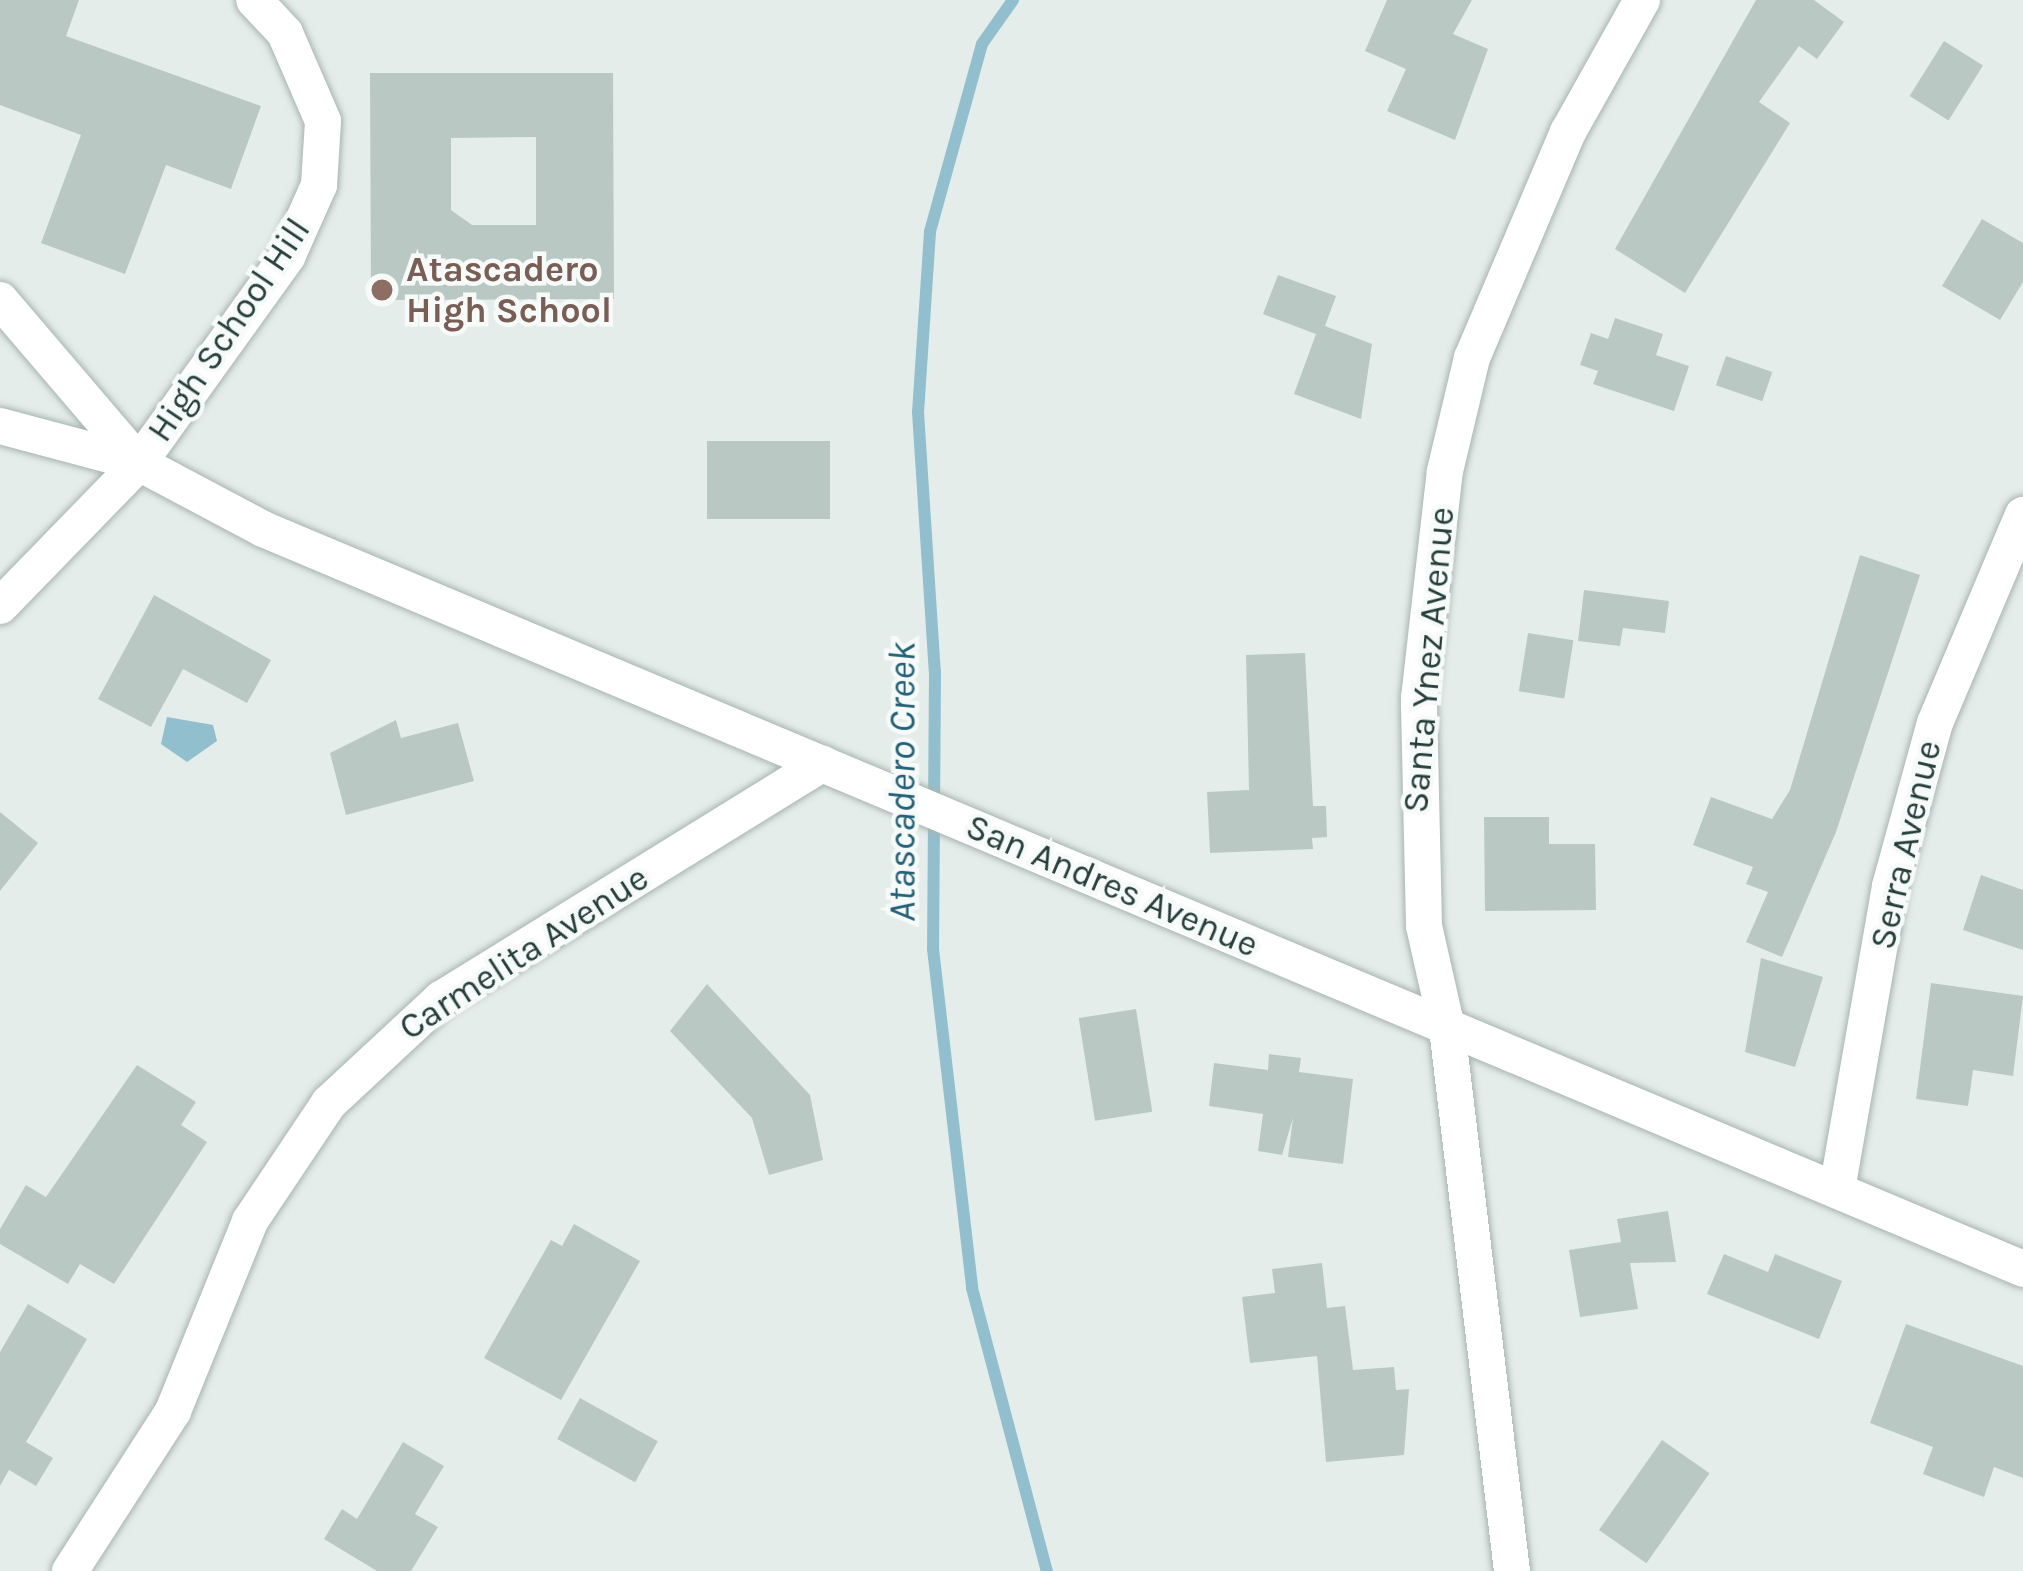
<!DOCTYPE html>
<html>
<head>
<meta charset="utf-8">
<style>
	body { margin:0 }
	#map { position:relative; width:2023px; height:1571px; overflow:hidden; background:#e5edea; font-family:Karla,sans-serif }
	div>[style] { position:absolute }
	[style*='--x'] { left:calc(var(--x)*1px); top:calc(var(--y)*1px); width:calc(var(--w)*1px); rotate:calc(var(--a)*1deg) }
	.water>* { inset:0; background:#91bfce }
	.stream>* { height:12px; margin:-6px; padding:0 6px; transform-origin:6px; border-radius:6px; background:#91bfce }
	.building>* { inset:0; background:#bac8c4; transform-origin:0 0 }
	.roads { filter:drop-shadow(0 0 3px #a8b5b2) drop-shadow(0 0 3px #a8b5b2) }
	.minor>* { height:36px; margin:-18px; padding:0 18px; transform-origin:18px; border-radius:18px; background:#fff }
	.tertiary>* { height:36px; margin:-18px; padding:0 18px; transform-origin:18px; border-radius:18px; background:#fff }
	.dots>* { width:33px; height:33px; translate:-50% -50%; box-sizing:border-box; border:6px solid #f6faf8; border-radius:50% }
	span { translate:-50% -50%; white-space:nowrap; text-align:center; line-height:1.15; -webkit-text-stroke:9px #f6faf8; paint-order:stroke }
	.education-label { font-size:36px; color:#785e54; font-weight:700 }
	.left { translate:0 -50%; text-align:left }
	.street-label { font-size:36px; color:#253e3a }
	.water-label { font-size:39px; color:#226177; font-style:italic }
</style>
</head>
<body>
<div id="map">
	<div class="water">
		<i style="clip-path:polygon(167px 717px,213px 725px,217px 741px,187px 762px,161px 744px)"></i>
	</div>
	<div class="stream">
		<i style="--x:1013;--y:0;--w:54;--a:125.2"></i>
		<i style="--x:982;--y:44;--w:195;--a:105.5"></i>
		<i style="--x:930;--y:232;--w:180;--a:93.8"></i>
		<i style="--x:918;--y:412;--w:261;--a:86.3"></i>
		<i style="--x:935;--y:672;--w:277;--a:90.4"></i>
		<i style="--x:933;--y:949;--w:341;--a:83.4"></i>
		<i style="--x:972;--y:1288;--w:293;--a:75.2"></i>
	</div>
	<div class="building">
		<i style="clip-path:polygon(0 0,79px 0,66px 36px,261px 106px,231px 189px,166px 165px,125px 274px,41px 243px,81px 135px,0 105px)"></i>
		<i style="clip-path:polygon(1387px 0,1472px 0,1453px 34px,1488px 49px,1455px 140px,1387px 111px,1406px 69px,1365px 51px)"></i>
		<i style="clip-path:polygon(1756px 0,1814px 0,1844px 22px,1817px 59px,1799px 46px,1759px 102px,1790px 123px,1685px 293px,1615px 249px)"></i>
		<i style="left:1944px;top:41px;width:46px;height:65px;rotate:32deg"></i>
		<i style="clip-path:polygon(evenodd,370px 73px,613px 73px,614px 299px,371px 300px,370px 73px,536px 137px,536px 225px,472px 225px,451px 210px,451px 138px,536px 137px)"></i>
		<i style="clip-path:polygon(1982px 219px,2023px 243px,2023px 282px,2000px 320px,1942px 286px)"></i>
		<i style="clip-path:polygon(1278px 275px,1336px 296px,1325px 326px,1372px 344px,1361px 419px,1294px 394px,1316px 334px,1263px 314px)"></i>
		<i style="clip-path:polygon(1615px 318px,1663px 334px,1656px 355px,1689px 366px,1674px 411px,1593px 384px,1598px 371px,1580px 365px,1591px 333px,1608px 339px)"></i>
		<i style="left:1726px;top:356px;width:49px;height:31px;rotate:19deg"></i>
		<i style="left:707px;top:441px;width:123px;height:78px"></i>
		<i style="clip-path:polygon(1860px 555px,1920px 575px,1836px 832px,1782px 957px,1746px 942px,1768px 892px,1746px 884px,1753px 867px,1693px 845px,1711px 797px,1772px 819px,1790px 790px)"></i>
		<i style="clip-path:polygon(1584px 590px,1669px 601px,1665px 633px,1623px 628px,1620px 646px,1578px 641px)"></i>
		<i style="clip-path:polygon(154px 595px,271px 660px,247px 703px,183px 669px,151px 727px,98px 699px)"></i>
		<i style="left:1528px;top:633px;width:46px;height:59px;rotate:9deg"></i>
		<i style="clip-path:polygon(1305px 653px,1313px 806px,1326px 806px,1327px 837px,1312px 838px,1313px 849px,1210px 853px,1207px 792px,1249px 790px,1246px 655px)"></i>
		<i style="clip-path:polygon(396px 720px,401px 738px,458px 723px,474px 781px,346px 815px,330px 753px)"></i>
		<i style="clip-path:polygon(0 812px,38px 843px,0 891px)"></i>
		<i style="clip-path:polygon(1484px 817px,1549px 817px,1549px 844px,1595px 844px,1596px 910px,1485px 911px)"></i>
		<i style="clip-path:polygon(1981px 875px,2023px 890px,2023px 950px,1963px 930px)"></i>
		<i style="clip-path:polygon(1761px 958px,1823px 977px,1795px 1067px,1745px 1052px)"></i>
		<i style="clip-path:polygon(1931px 983px,2023px 996px,2013px 1076px,1973px 1070px,1968px 1106px,1916px 1099px)"></i>
		<i style="clip-path:polygon(707px 984px,810px 1095px,823px 1160px,769px 1175px,752px 1118px,670px 1031px)"></i>
		<i style="left:1136px;top:1009px;width:104px;height:58px;rotate:81deg"></i>
		<i style="clip-path:polygon(1269px 1054px,1301px 1058px,1299px 1072px,1353px 1079px,1343px 1164px,1288px 1157px,1293px 1118px,1282px 1155px,1258px 1151px,1263px 1114px,1209px 1106px,1214px 1063px,1268px 1070px)"></i>
		<i style="clip-path:polygon(137px 1065px,196px 1102px,181px 1125px,207px 1142px,114px 1284px,80px 1264px,68px 1284px,0 1244px,0 1229px,26px 1185px,46px 1197px)"></i>
		<i style="clip-path:polygon(1668px 1211px,1676px 1262px,1630px 1263px,1638px 1309px,1580px 1317px,1569px 1250px,1621px 1242px,1617px 1219px)"></i>
		<i style="clip-path:polygon(574px 1224px,640px 1261px,561px 1400px,484px 1358px,551px 1240px,562px 1246px)"></i>
		<i style="clip-path:polygon(1724px 1254px,1768px 1272px,1775px 1254px,1842px 1281px,1819px 1339px,1707px 1294px)"></i>
		<i style="clip-path:polygon(1322px 1263px,1327px 1308px,1345px 1306px,1353px 1370px,1394px 1367px,1396px 1390px,1409px 1389px,1404px 1455px,1326px 1462px,1317px 1356px,1250px 1363px,1242px 1297px,1275px 1293px,1272px 1269px)"></i>
		<i style="clip-path:polygon(28px 1304px,87px 1339px,26px 1442px,53px 1458px,36px 1486px,9px 1470px,0 1486px,0 1352px)"></i>
		<i style="clip-path:polygon(1906px 1324px,2023px 1366px,2023px 1478px,1994px 1467px,1984px 1497px,1923px 1474px,1933px 1447px,1870px 1423px)"></i>
		<i style="left:580px;top:1398px;width:89px;height:47px;rotate:29deg"></i>
		<i style="left:1662px;top:1440px;width:58px;height:110px;rotate:35deg"></i>
		<i style="clip-path:polygon(403px 1442px,444px 1466px,415px 1514px,438px 1527px,411px 1571px,377px 1571px,324px 1539px,342px 1509px,357px 1519px)"></i>
	</div>
	<div class="roads">
		<div class="minor">
			<i style="--x:0;--y:300;--w:214;--a:49.5"></i>
			<i style="--x:139;--y:463;--w:140;--a:28"></i>
			<i style="--x:263;--y:529;--w:1909;--a:22.8"></i>
			<i style="--x:0;--y:426;--w:144;--a:14.9"></i>
			<i style="--x:139;--y:463;--w:254;--a:-54.3"></i>
			<i style="--x:287;--y:257;--w:79;--a:-66"></i>
			<i style="--x:319;--y:185;--w:64;--a:-86.4"></i>
			<i style="--x:323;--y:121;--w:96;--a:-113.4"></i>
			<i style="--x:285;--y:33;--w:45;--a:-133.2"></i>
			<i style="--x:1837;--y:1190;--w:309;--a:-80.1"></i>
			<i style="--x:1890;--y:886;--w:169;--a:-74.6"></i>
			<i style="--x:1935;--y:723;--w:226;--a:-67.1"></i>
			<i style="--x:70;--y:1571;--w:190;--a:-57.2"></i>
			<i style="--x:173;--y:1411;--w:205;--a:-67.9"></i>
			<i style="--x:250;--y:1221;--w:142;--a:-56.2"></i>
			<i style="--x:329;--y:1103;--w:153;--a:-42.9"></i>
			<i style="--x:441;--y:999;--w:448;--a:-31.7"></i>
			<i style="--x:1512;--y:1571;--w:547;--a:-96.83"></i>
			<i style="--x:1447;--y:1028;--w:105;--a:-102.7"></i>
			<i style="--x:1424;--y:926;--w:228;--a:-91.3"></i>
			<i style="--x:1419;--y:698;--w:228;--a:-83.5"></i>
			<i style="--x:1445;--y:471;--w:116;--a:-76.6"></i>
			<i style="--x:1472;--y:358;--w:246;--a:-67"></i>
			<i style="--x:1568;--y:132;--w:151;--a:-60.7"></i>
		</div>
		<div class="tertiary">
			<i style="--x:0;--y:606;--w:199;--a:-45.8"></i>
		</div>
	</div>
	<div class="dots">
		<i style="left:382px;top:290px;background:#8d6e63"></i>
	</div>
	<div class="education-label">
		<span class="left" style="left:406px;top:290px">Atascadero<br>High School</span>
	</div>
	<div class="street-label">
		<span style="left:229px;top:330px;rotate:-56deg">High School Hill</span>
		<span style="left:1429px;top:660px;rotate:-85deg">Santa Ynez Avenue</span>
		<span style="left:1906px;top:845px;rotate:-77deg">Serra Avenue</span>
		<span style="left:1112px;top:886px;rotate:23deg">San Andres Avenue</span>
		<span style="left:524px;top:953px;rotate:-33deg">Carmelita Avenue</span>
	</div>
	<div class="water-label">
		<span style="left:902px;top:782px;rotate:-90deg">Atascadero Creek</span>
	</div>
</div>
</body>
</html>
